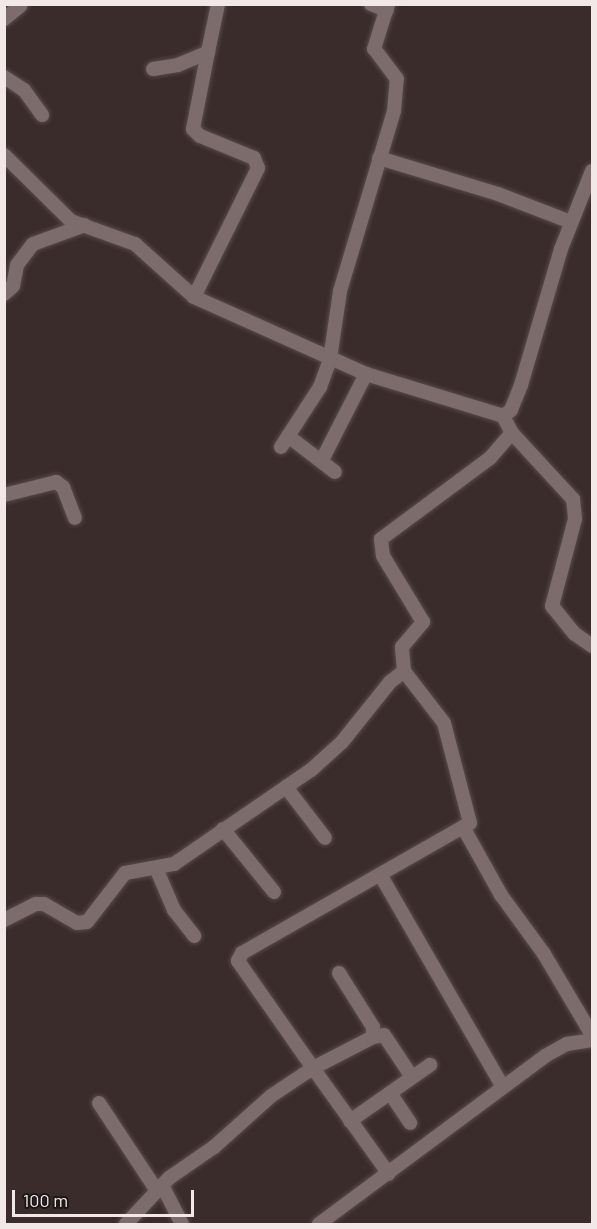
<!DOCTYPE html>
<html>
<head>
<meta charset="utf-8">
<style>
	body { margin:0 }
	#map { position:relative; width:597px; height:1229px; overflow:hidden; background:#3a2c2b; font-family:Barlow,sans-serif }
	div>[style] { position:absolute }
	[style*='--x'] { left:calc(var(--x)*1px); top:calc(var(--y)*1px); width:calc(var(--w)*1px); rotate:calc(var(--a)*1deg) }
	.roads { filter:drop-shadow(0 0 2px #574b4b) drop-shadow(0 0 2px #574b4b) }
	.street>* { height:14px; margin:-7px; padding:0 7px; transform-origin:7px; border-radius:7px; background:#7c6c6b }
	span { translate:-50% -50%; white-space:nowrap; text-align:center; line-height:1.15; -webkit-text-stroke:4.5px #1c1616; paint-order:stroke }
	.frame { position:absolute; inset:0; border:6px solid #f2e8e7; pointer-events:none }
	.scale { position:absolute; left:12px; top:1190px; width:182px; height:27px; box-sizing:border-box; border:3px solid #f2e8e7; border-top:0; padding-left:8px; font-size:18px; line-height:21px; white-space:nowrap; color:#f2e8e7; -webkit-text-stroke:4px #1c1616; paint-order:stroke }
</style>
</head>
<body>
<div id="map">
	<div class="roads">
		<div class="street">
			<i style="--x:371;--y:4;--w:17;--a:21"></i>
			<i style="--x:4;--y:19;--w:21;--a:-39"></i>
			<i style="--x:153;--y:69;--w:25;--a:-9"></i>
			<i style="--x:178;--y:65;--w:33;--a:-23"></i>
			<i style="--x:208;--y:52;--w:49;--a:-78.2"></i>
			<i style="--x:4;--y:77;--w:24;--a:33"></i>
			<i style="--x:24;--y:90;--w:31;--a:54"></i>
			<i style="--x:4;--y:155;--w:94;--a:44.6"></i>
			<i style="--x:71;--y:221;--w:68;--a:19.8"></i>
			<i style="--x:135;--y:244;--w:79;--a:41.9"></i>
			<i style="--x:194;--y:297;--w:188;--a:24.1"></i>
			<i style="--x:366;--y:374;--w:143;--a:17"></i>
			<i style="--x:503;--y:416;--w:19;--a:62"></i>
			<i style="--x:512;--y:433;--w:90;--a:47.3"></i>
			<i style="--x:573;--y:499;--w:20;--a:84"></i>
			<i style="--x:575;--y:519;--w:90;--a:104.8"></i>
			<i style="--x:552;--y:606;--w:36;--a:51"></i>
			<i style="--x:575;--y:634;--w:21;--a:35"></i>
			<i style="--x:379;--y:158;--w:124;--a:16.8"></i>
			<i style="--x:498;--y:194;--w:78;--a:21"></i>
			<i style="--x:4;--y:294;--w:12;--a:-42"></i>
			<i style="--x:13;--y:286;--w:21;--a:-79"></i>
			<i style="--x:17;--y:265;--w:26;--a:-53"></i>
			<i style="--x:33;--y:244;--w:55;--a:-20.1"></i>
			<i style="--x:194;--y:297;--w:144;--a:-63.6"></i>
			<i style="--x:258;--y:168;--w:11;--a:-112"></i>
			<i style="--x:254;--y:158;--w:58;--a:-157.8"></i>
			<i style="--x:200;--y:136;--w:10;--a:-135"></i>
			<i style="--x:193;--y:129;--w:78;--a:-79"></i>
			<i style="--x:503;--y:416;--w:10;--a:-37"></i>
			<i style="--x:511;--y:410;--w:27;--a:-68"></i>
			<i style="--x:521;--y:385;--w:142;--a:-73.6"></i>
			<i style="--x:561;--y:249;--w:84;--a:-68.3"></i>
			<i style="--x:288;--y:436;--w:59;--a:37.5"></i>
			<i style="--x:281;--y:447;--w:72;--a:-57"></i>
			<i style="--x:320;--y:387;--w:30;--a:-70"></i>
			<i style="--x:330;--y:359;--w:69;--a:-81.6"></i>
			<i style="--x:340;--y:291;--w:188;--a:-73.3"></i>
			<i style="--x:394;--y:111;--w:32;--a:-85"></i>
			<i style="--x:397;--y:79;--w:38;--a:-127"></i>
			<i style="--x:374;--y:49;--w:47;--a:-72.7"></i>
			<i style="--x:322;--y:460;--w:97;--a:-62.9"></i>
			<i style="--x:4;--y:495;--w:54;--a:-14"></i>
			<i style="--x:56;--y:482;--w:9;--a:36"></i>
			<i style="--x:63;--y:487;--w:33;--a:69"></i>
			<i style="--x:286;--y:787;--w:64;--a:52.6"></i>
			<i style="--x:463;--y:827;--w:78;--a:60.8"></i>
			<i style="--x:501;--y:895;--w:73;--a:53.9"></i>
			<i style="--x:544;--y:954;--w:94;--a:59.3"></i>
			<i style="--x:223;--y:829;--w:81;--a:51"></i>
			<i style="--x:156;--y:868;--w:46;--a:66.8"></i>
			<i style="--x:174;--y:910;--w:33;--a:52"></i>
			<i style="--x:381;--y:876;--w:242;--a:60"></i>
			<i style="--x:4;--y:920;--w:36;--a:-27"></i>
			<i style="--x:36;--y:904;--w:8;--a:0"></i>
			<i style="--x:44;--y:904;--w:38;--a:30"></i>
			<i style="--x:77;--y:923;--w:10;--a:-6"></i>
			<i style="--x:87;--y:922;--w:62;--a:-52.2"></i>
			<i style="--x:125;--y:873;--w:50;--a:-10.4"></i>
			<i style="--x:174;--y:864;--w:166;--a:-34.5"></i>
			<i style="--x:311;--y:770;--w:42;--a:-42.1"></i>
			<i style="--x:342;--y:742;--w:77;--a:-51.3"></i>
			<i style="--x:390;--y:682;--w:18;--a:-38"></i>
			<i style="--x:404;--y:671;--w:24;--a:-95"></i>
			<i style="--x:402;--y:647;--w:33;--a:-50"></i>
			<i style="--x:423;--y:622;--w:77;--a:-121.2"></i>
			<i style="--x:383;--y:556;--w:17;--a:-97"></i>
			<i style="--x:381;--y:539;--w:136;--a:-36.6"></i>
			<i style="--x:490;--y:458;--w:33;--a:-49"></i>
			<i style="--x:339;--y:973;--w:64;--a:57.8"></i>
			<i style="--x:373;--y:1027;--w:10;--a:90"></i>
			<i style="--x:373;--y:1037;--w:68;--a:152.7"></i>
			<i style="--x:313;--y:1068;--w:130;--a:54.4"></i>
			<i style="--x:373;--y:1037;--w:11;--a:-10"></i>
			<i style="--x:384;--y:1035;--w:50;--a:56.3"></i>
			<i style="--x:390;--y:1093;--w:36;--a:56"></i>
			<i style="--x:99;--y:1103;--w:105;--a:56.6"></i>
			<i style="--x:350;--y:1121;--w:98;--a:-35"></i>
			<i style="--x:162;--y:1185;--w:44;--a:62.9"></i>
			<i style="--x:126;--y:1224;--w:63;--a:-46.9"></i>
			<i style="--x:169;--y:1178;--w:55;--a:-34.6"></i>
			<i style="--x:214;--y:1147;--w:76;--a:-41.8"></i>
			<i style="--x:271;--y:1096;--w:50;--a:-33.7"></i>
			<i style="--x:313;--y:1068;--w:131;--a:-125"></i>
			<i style="--x:238;--y:961;--w:9;--a:-63"></i>
			<i style="--x:242;--y:953;--w:262;--a:-29.7"></i>
			<i style="--x:470;--y:823;--w:103;--a:-104.6"></i>
			<i style="--x:444;--y:723;--w:66;--a:-127.6"></i>
			<i style="--x:319;--y:1224;--w:282;--a:-36.6"></i>
			<i style="--x:545;--y:1056;--w:25;--a:-29"></i>
			<i style="--x:567;--y:1044;--w:25;--a:-9"></i>
		</div>
	</div>
	<div class="frame"></div>
	<div class="scale">100 m</div>
</div>
</body>
</html>
